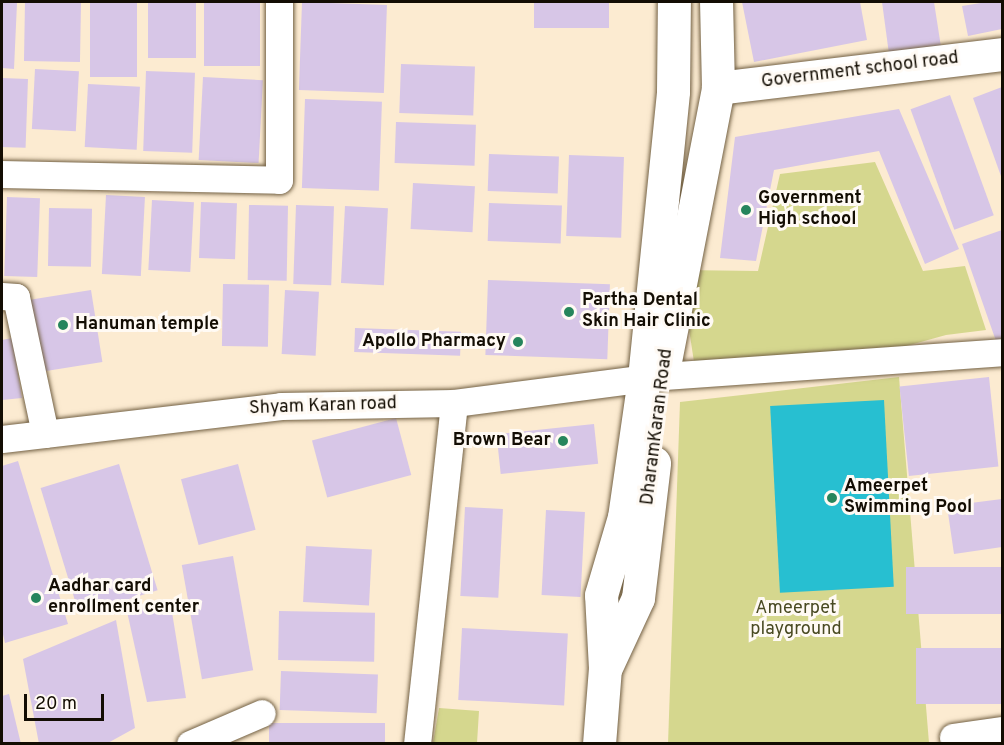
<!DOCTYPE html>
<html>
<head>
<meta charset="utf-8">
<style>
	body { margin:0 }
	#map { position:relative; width:1004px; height:745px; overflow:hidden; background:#fcebd1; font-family:Overpass,sans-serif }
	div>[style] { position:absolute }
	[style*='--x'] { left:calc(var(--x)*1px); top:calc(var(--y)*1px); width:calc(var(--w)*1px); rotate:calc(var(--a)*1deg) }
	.green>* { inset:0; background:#d5d78e }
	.water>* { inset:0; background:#27bfd1; transform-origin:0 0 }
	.building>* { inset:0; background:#d7c6e7; transform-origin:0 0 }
	.roads { filter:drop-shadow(0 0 2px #736144) drop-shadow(0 0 2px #736144) }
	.minor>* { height:27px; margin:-13.5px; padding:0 13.5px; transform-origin:13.5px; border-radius:13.5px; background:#fff }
	.tertiary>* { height:33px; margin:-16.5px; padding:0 16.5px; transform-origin:16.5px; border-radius:16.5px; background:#fff }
	.dots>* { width:16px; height:16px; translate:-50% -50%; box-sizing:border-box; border:3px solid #fffaf4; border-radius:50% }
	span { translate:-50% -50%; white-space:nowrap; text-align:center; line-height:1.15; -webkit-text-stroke:6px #fffaf4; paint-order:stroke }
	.street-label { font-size:18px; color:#130d03 }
	.poi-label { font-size:18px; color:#130d03; font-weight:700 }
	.left { translate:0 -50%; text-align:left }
	.right { translate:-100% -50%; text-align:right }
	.park-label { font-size:18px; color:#494a22 }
	.frame { position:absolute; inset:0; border:3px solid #130d03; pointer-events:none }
	.scale { position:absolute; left:24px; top:694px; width:80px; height:27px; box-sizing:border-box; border:3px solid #130d03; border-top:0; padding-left:8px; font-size:18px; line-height:21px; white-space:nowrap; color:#130d03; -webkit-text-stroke:4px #fffaf4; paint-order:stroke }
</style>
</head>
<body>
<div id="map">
	<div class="green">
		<i style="clip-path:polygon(875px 162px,923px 271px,965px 266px,986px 330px,946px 335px,881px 353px,694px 362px,680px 270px,758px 271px,780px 174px)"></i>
		<i style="clip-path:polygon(899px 377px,929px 743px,668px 744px,680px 402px)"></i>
		<i style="clip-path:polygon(439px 708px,479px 711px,477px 743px,433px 743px)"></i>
	</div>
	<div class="water">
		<i style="left:884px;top:400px;width:187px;height:114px;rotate:87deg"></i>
	</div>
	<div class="building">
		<i style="clip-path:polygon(2px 2px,17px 3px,14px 69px,2px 68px)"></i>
		<i style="left:25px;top:2px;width:56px;height:59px;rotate:1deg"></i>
		<i style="left:90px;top:2px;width:47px;height:75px"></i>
		<i style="left:148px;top:2px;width:48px;height:56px"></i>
		<i style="left:204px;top:2px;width:56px;height:64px"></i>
		<i style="left:302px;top:2px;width:85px;height:88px;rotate:2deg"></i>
		<i style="left:534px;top:2px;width:75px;height:26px"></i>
		<i style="clip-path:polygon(742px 2px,860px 2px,867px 40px,754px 62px)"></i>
		<i style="clip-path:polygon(882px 2px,934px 2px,941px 47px,889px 54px)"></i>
		<i style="clip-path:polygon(987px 2px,1002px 2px,1002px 29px,968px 36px,962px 6px)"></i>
		<i style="left:401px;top:64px;width:74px;height:49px;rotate:2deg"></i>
		<i style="left:35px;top:69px;width:44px;height:60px;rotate:3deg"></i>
		<i style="left:146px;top:71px;width:49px;height:80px;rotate:2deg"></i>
		<i style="left:203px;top:77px;width:60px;height:83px;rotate:3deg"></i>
		<i style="left:2px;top:78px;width:26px;height:69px;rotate:2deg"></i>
		<i style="left:88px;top:84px;width:52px;height:63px;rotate:3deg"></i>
		<i style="clip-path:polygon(1002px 87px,1002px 179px,973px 98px)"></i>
		<i style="left:950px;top:95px;width:128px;height:42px;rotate:70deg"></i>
		<i style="left:305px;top:99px;width:77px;height:89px;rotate:2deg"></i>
		<i style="clip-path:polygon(899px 109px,959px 249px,925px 264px,879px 151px,774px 170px,756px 261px,720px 258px,735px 137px)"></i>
		<i style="left:396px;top:122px;width:80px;height:41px;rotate:2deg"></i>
		<i style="left:489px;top:154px;width:70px;height:37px;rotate:2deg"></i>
		<i style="left:569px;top:155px;width:55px;height:81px;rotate:2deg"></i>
		<i style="left:413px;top:183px;width:62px;height:46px;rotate:3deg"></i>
		<i style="left:106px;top:195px;width:39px;height:79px;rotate:3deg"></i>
		<i style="left:7px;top:197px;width:33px;height:79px;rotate:2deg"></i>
		<i style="left:152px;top:200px;width:42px;height:70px;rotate:3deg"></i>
		<i style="left:201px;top:202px;width:36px;height:56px;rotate:2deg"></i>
		<i style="left:489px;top:203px;width:73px;height:38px;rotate:2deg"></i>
		<i style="left:249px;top:205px;width:39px;height:75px;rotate:1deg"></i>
		<i style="left:296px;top:205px;width:38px;height:79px;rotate:2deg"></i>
		<i style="left:345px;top:206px;width:43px;height:77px;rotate:3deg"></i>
		<i style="left:49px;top:208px;width:43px;height:58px;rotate:1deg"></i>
		<i style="clip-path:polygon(1002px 230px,1002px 338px,996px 341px,962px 244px)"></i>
		<i style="left:488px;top:280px;width:122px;height:75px;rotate:2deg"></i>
		<i style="left:223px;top:284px;width:46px;height:62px;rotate:1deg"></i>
		<i style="left:91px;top:290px;width:73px;height:68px;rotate:81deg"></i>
		<i style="left:285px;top:290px;width:34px;height:64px;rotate:3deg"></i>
		<i style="left:355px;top:328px;width:106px;height:24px;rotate:2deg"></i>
		<i style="clip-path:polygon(12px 338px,22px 398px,2px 400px,2px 340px)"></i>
		<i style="left:989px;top:377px;width:90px;height:90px;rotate:84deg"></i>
		<i style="left:396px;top:418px;width:59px;height:87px;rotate:75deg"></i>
		<i style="left:594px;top:424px;width:40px;height:98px;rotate:84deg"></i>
		<i style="clip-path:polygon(18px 461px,68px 624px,5px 643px,2px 630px,2px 466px)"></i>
		<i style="left:119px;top:464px;width:132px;height:82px;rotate:73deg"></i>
		<i style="left:238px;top:464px;width:68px;height:59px;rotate:75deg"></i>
		<i style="clip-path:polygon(1002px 499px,1002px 547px,954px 554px,947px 506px)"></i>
		<i style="left:465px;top:507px;width:38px;height:89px;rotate:3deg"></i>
		<i style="left:546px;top:510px;width:39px;height:85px;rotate:3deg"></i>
		<i style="left:306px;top:546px;width:66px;height:56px;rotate:3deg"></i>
		<i style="left:233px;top:556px;width:116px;height:52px;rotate:80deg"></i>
		<i style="left:1002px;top:567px;width:47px;height:96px;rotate:90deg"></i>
		<i style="clip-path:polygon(170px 600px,186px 698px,147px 702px,126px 607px)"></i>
		<i style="left:279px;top:611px;width:96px;height:49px;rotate:1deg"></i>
		<i style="clip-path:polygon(116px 620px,135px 728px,106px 744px,39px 744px,23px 659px)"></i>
		<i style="left:462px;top:628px;width:106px;height:72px;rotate:3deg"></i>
		<i style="left:1002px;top:648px;width:56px;height:86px;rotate:90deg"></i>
		<i style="left:281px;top:671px;width:97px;height:39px;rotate:2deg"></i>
		<i style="clip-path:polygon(9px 694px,21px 744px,2px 744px,2px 696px)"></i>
		<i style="left:269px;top:723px;width:116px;height:21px"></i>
	</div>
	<div class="roads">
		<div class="minor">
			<i style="--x:2;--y:174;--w:277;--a:1.2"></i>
			<i style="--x:279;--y:180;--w:178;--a:-90"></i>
			<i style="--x:2;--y:296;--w:14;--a:4"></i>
			<i style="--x:16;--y:297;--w:140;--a:78"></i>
			<i style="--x:2;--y:439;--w:281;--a:-6.7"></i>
			<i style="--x:281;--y:406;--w:173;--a:-1"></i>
			<i style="--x:454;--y:403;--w:211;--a:-7.4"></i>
			<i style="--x:663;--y:376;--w:340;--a:-4"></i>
			<i style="--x:953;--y:737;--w:49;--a:-8.1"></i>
			<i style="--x:190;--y:744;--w:78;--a:-23.3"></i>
			<i style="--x:417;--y:744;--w:343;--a:-83.8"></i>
		</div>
		<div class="tertiary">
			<i style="--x:718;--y:88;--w:286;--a:-6.8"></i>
			<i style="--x:665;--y:361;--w:278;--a:-79"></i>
			<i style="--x:718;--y:88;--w:86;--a:-91.3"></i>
			<i style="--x:606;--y:667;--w:76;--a:-65.1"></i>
			<i style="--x:638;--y:598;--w:136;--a:-83.2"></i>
			<i style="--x:599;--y:744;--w:76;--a:-85.5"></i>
			<i style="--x:605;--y:668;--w:73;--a:-93.1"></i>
			<i style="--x:601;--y:595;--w:81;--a:-73.6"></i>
			<i style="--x:624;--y:517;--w:140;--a:-81.8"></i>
			<i style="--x:644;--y:378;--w:288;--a:-84.2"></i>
			<i style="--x:673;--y:91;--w:89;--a:-89.4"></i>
		</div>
	</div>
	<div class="dots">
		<i style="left:746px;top:210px;background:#26855c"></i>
		<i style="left:569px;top:312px;background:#26855c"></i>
		<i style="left:63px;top:325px;background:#26855c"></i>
		<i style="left:518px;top:342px;background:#26855c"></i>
		<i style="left:563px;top:441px;background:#26855c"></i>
		<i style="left:832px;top:498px;background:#26855c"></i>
		<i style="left:36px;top:598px;background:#26855c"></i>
	</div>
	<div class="street-label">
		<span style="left:860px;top:71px;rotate:-7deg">Government school road</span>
		<span style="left:323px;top:407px;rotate:-2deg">Shyam Karan road</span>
		<span style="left:658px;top:427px;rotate:-83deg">DharamKaran Road</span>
	</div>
	<div class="poi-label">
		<span class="left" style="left:758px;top:210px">Government<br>High school</span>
		<span class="left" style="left:582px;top:312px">Partha Dental<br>Skin Hair Clinic</span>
		<span class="left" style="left:75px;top:325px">Hanuman temple</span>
		<span class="right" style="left:506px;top:342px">Apollo Pharmacy</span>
		<span class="right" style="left:551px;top:441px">Brown Bear</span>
		<span class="left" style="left:844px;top:498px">Ameerpet<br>Swimming Pool</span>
		<span class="left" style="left:48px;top:598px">Aadhar card<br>enrollment center</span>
	</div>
	<div class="park-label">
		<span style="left:796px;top:620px">Ameerpet<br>playground</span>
	</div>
	<div class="frame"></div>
	<div class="scale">20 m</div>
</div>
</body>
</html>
